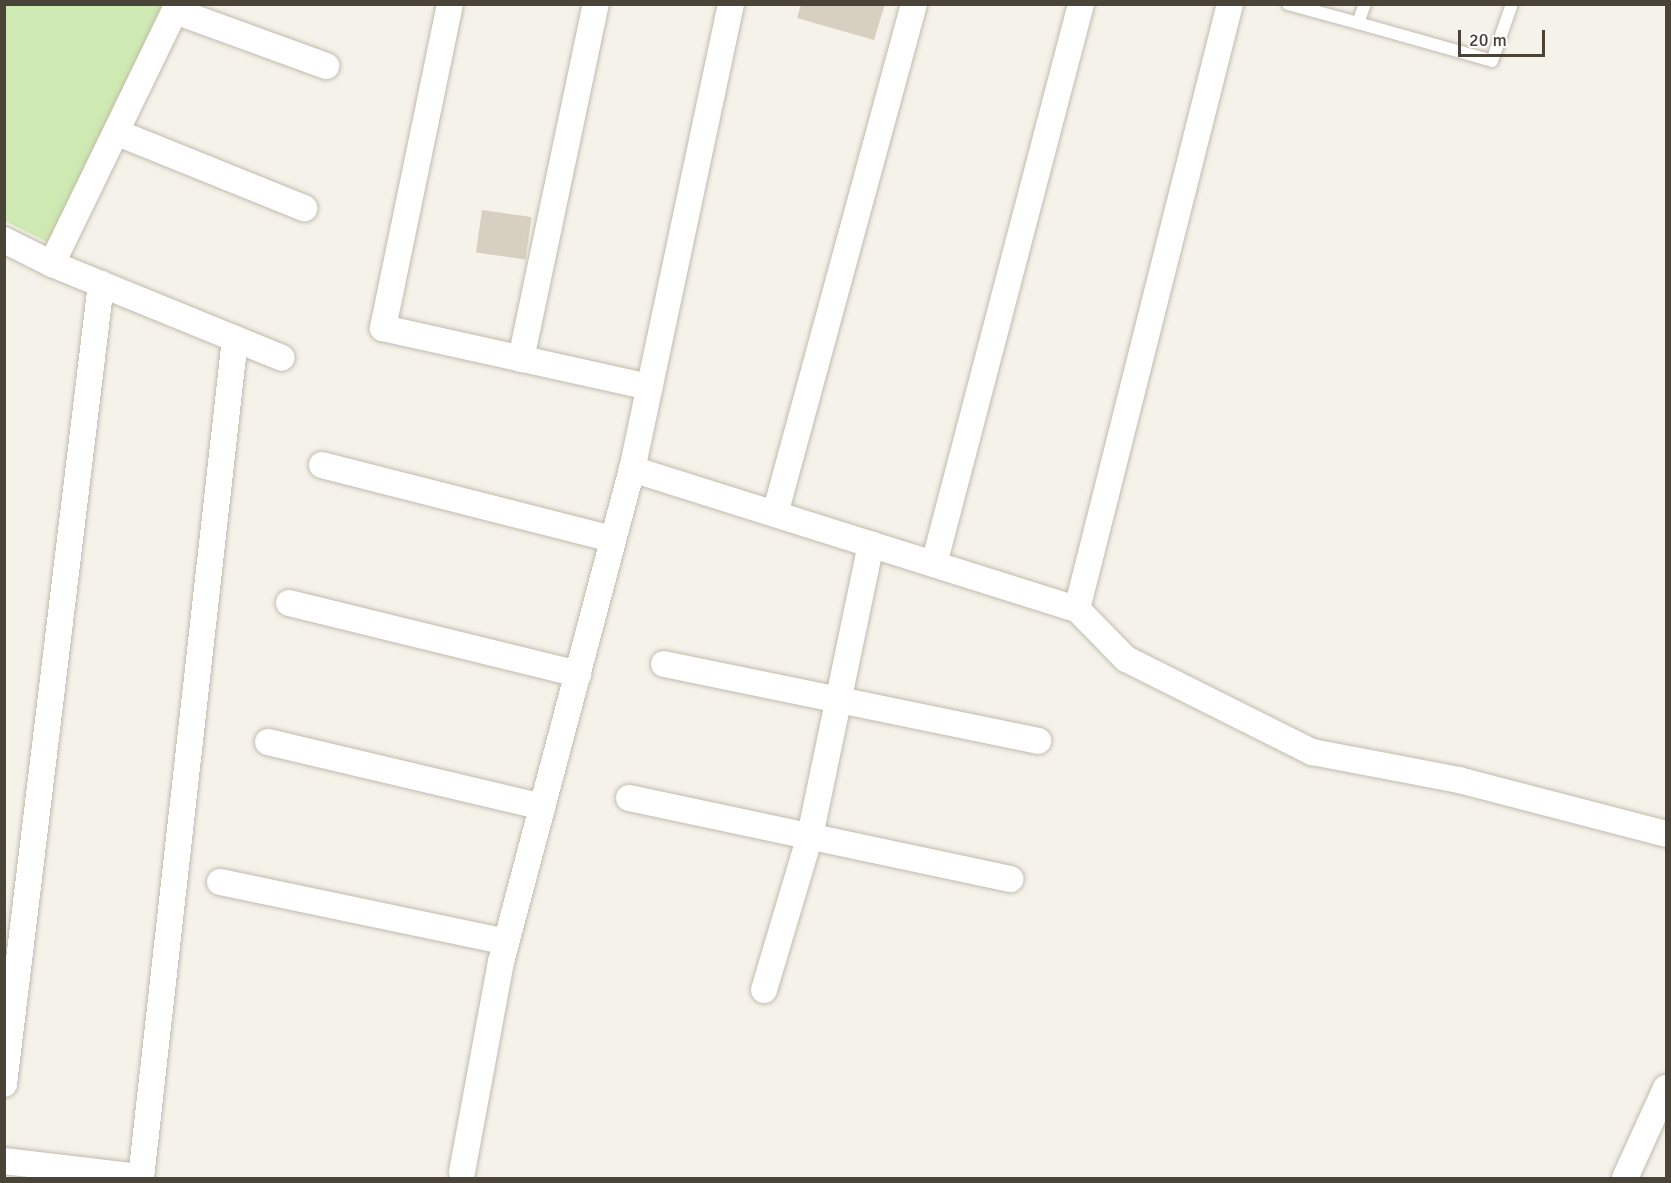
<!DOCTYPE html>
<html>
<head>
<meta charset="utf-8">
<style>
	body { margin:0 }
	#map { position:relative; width:1671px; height:1183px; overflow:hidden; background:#f5f2ea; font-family:Signika,sans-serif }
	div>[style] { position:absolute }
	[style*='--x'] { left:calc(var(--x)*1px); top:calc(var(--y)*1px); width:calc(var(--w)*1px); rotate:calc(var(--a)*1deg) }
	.green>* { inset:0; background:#cfe9b3 }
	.building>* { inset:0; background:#d7cfc0; transform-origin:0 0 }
	.roads { filter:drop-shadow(0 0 2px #c1bbad) drop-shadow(0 0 2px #c1bbad) }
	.service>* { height:12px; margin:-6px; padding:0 6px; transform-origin:6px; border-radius:6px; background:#fff }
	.minor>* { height:26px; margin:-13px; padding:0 13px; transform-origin:13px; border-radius:13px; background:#fff }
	span { translate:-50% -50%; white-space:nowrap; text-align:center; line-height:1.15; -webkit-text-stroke:4.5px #fff; paint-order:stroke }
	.frame { position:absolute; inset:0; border:6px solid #494338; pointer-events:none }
	.scale { position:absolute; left:1458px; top:30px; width:87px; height:27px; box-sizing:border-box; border:3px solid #494338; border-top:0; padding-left:8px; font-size:18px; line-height:21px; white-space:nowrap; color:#494338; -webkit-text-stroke:4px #fff; paint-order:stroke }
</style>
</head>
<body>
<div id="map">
	<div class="green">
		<i style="clip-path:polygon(4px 5px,162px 5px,49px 243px,5px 221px)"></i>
	</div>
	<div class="building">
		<i style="clip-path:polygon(801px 4px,885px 4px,874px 40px,797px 18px)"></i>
		<i style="left:482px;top:210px;width:50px;height:43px;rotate:8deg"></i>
	</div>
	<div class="roads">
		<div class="service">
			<i style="--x:1288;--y:4;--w:73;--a:15.2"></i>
			<i style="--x:1358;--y:23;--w:20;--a:-70"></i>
			<i style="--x:1358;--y:23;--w:139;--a:15.8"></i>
			<i style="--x:1492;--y:61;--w:60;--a:-70.7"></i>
		</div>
		<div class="minor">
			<i style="--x:178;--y:4;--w:289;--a:115.9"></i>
			<i style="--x:52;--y:264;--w:248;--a:22.2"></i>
			<i style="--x:450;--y:4;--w:331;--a:101.7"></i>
			<i style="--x:383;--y:328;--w:273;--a:12.5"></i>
			<i style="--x:731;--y:4;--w:475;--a:102"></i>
			<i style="--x:632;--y:469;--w:467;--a:17.5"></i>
			<i style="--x:1077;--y:609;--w:624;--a:-75.81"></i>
			<i style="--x:175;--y:11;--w:161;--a:20"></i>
			<i style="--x:118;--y:133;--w:201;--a:22"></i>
			<i style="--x:4;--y:240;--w:54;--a:26.6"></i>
			<i style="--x:521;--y:359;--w:363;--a:-78.1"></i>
			<i style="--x:322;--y:465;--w:300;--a:14.3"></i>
			<i style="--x:775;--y:514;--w:529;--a:-74.75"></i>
			<i style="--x:934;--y:564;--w:579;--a:-75.29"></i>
			<i style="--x:289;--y:603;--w:298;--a:13.8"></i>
			<i style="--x:1077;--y:609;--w:70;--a:45.6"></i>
			<i style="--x:1126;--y:659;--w:208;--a:26.6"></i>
			<i style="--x:1312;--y:752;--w:150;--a:10.8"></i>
			<i style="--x:1459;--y:780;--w:214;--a:14.6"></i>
			<i style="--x:664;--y:664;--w:382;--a:11.6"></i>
			<i style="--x:268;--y:742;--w:282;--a:13.3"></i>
			<i style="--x:629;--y:798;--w:390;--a:12"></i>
			<i style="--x:220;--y:882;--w:292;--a:11.8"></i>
			<i style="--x:764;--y:990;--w:161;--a:-73.4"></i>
			<i style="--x:810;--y:836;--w:298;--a:-78.2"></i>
			<i style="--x:4;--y:1084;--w:806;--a:-83.09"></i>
			<i style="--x:4;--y:1161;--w:138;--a:6.7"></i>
			<i style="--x:462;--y:1172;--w:214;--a:-79.5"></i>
			<i style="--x:501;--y:962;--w:510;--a:-75.12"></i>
			<i style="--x:141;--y:1178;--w:844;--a:-83.61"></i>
			<i style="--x:1625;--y:1178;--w:99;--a:-65.5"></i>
		</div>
	</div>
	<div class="frame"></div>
	<div class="scale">20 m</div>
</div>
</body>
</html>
